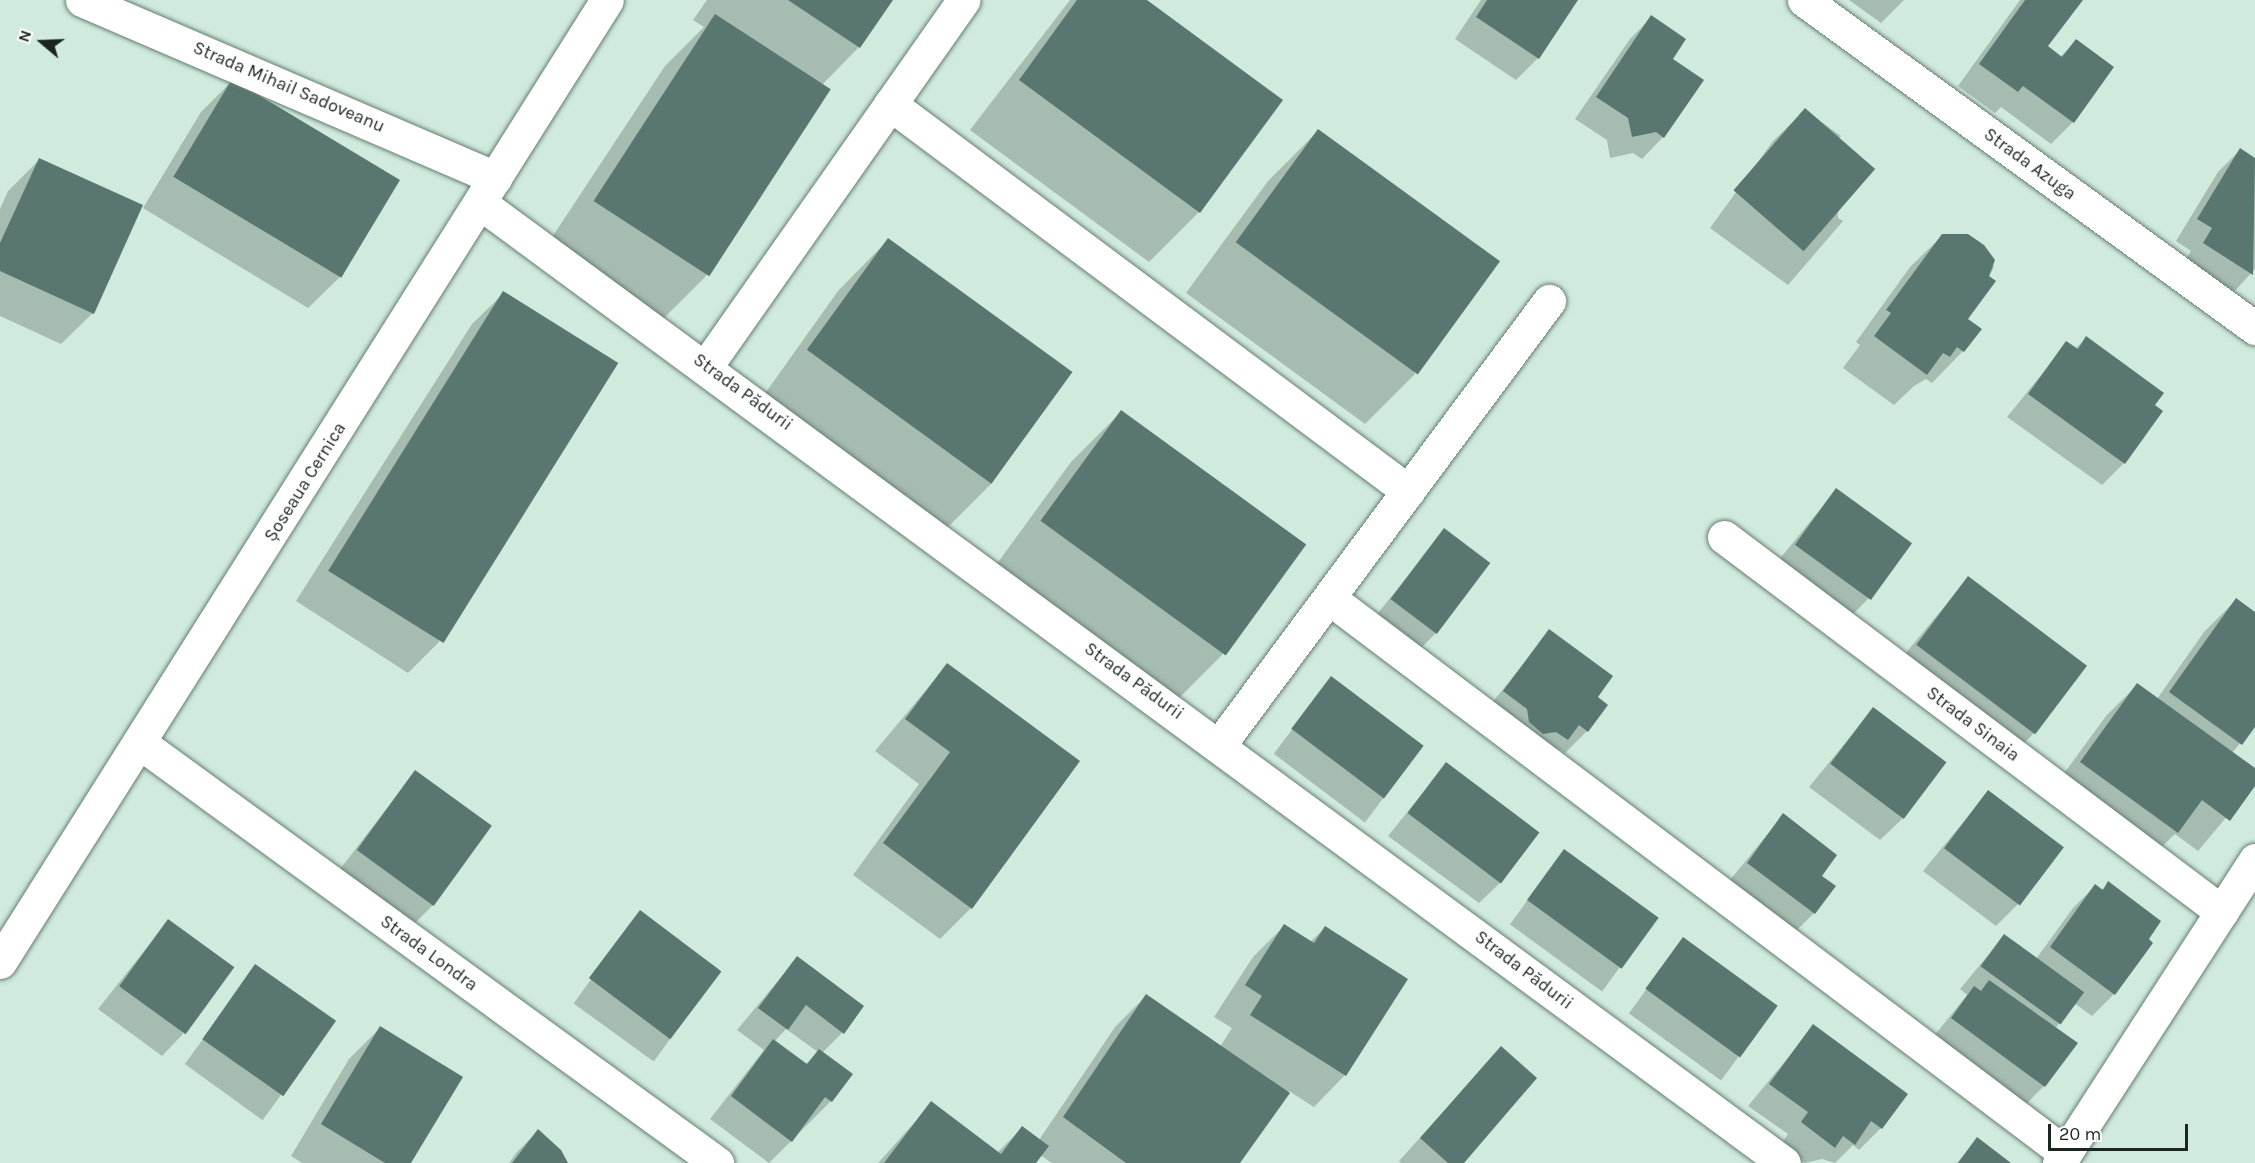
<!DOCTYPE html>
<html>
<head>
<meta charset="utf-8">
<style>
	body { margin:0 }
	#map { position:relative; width:2255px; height:1163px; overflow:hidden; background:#d0ebdd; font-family:Karla,sans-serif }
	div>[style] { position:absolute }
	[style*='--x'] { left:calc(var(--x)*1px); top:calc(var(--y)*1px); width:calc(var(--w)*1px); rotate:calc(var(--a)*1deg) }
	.shadow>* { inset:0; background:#0003; transform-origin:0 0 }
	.building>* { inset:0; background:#5a7671; transform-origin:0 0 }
	.roads { filter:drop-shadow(0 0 2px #657d71) drop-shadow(0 0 2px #657d71) }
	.minor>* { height:33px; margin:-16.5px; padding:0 16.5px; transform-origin:16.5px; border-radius:16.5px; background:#fff }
	.tertiary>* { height:33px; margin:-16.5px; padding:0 16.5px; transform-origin:16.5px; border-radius:16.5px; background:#fff }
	span { translate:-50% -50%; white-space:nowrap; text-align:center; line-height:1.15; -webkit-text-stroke:5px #fff; paint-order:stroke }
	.street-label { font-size:18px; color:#1c2621 }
	.north { position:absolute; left:12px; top:12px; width:60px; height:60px; -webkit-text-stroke:4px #fff; paint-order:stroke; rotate:289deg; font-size:16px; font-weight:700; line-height:24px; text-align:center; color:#1c2621 }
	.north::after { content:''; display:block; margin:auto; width:21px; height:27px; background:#1c2621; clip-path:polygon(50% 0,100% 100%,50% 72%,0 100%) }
	.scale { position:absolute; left:2048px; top:1124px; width:140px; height:27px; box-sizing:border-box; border:3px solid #1c2621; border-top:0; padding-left:8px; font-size:18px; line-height:21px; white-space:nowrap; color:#1c2621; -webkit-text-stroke:4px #fff; paint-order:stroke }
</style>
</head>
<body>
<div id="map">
	<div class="shadow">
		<i style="clip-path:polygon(707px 0,891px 0,859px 47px,821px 86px,706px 276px,656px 326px,543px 251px,665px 66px,704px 27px,693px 20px)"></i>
		<i style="clip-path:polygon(1070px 0,1145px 0,1199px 212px,1149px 262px,970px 130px)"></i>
		<i style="clip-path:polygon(1481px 0,1576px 0,1538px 58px,1516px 80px,1455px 39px)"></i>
		<i style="clip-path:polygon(1849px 0,1904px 0,1881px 23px)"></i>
		<i style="clip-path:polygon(2020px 0,2081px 0,2046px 46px,2060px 57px,2076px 41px,2073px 122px,2051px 144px,2001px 107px,1995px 113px,1958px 86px)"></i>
		<i style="clip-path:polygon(1652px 17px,1671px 60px,1663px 137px,1642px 159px,1633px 153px,1610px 158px,1607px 140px,1575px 119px,1630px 39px)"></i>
		<i style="clip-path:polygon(232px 81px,340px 277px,308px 308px,143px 208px,201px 112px)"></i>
		<i style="clip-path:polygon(1805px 110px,1841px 136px,1836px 143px,1838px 218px,1843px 221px,1788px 285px,1710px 228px,1773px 141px)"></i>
		<i style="clip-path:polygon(1318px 131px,1415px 374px,1365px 424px,1186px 293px,1268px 181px)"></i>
		<i style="clip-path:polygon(2240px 150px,2255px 160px,2255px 269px,2230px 296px,2182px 266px,2191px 251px,2176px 241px,2218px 172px)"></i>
		<i style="clip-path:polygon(39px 160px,93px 313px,61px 344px,0 316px,0 209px,8px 191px)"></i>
		<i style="clip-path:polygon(1942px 236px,1989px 254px,1994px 267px,1966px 319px,1963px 351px,1932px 383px,1926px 379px,1914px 386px,1894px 405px,1843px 368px,1860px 345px,1856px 342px,1910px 267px)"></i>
		<i style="clip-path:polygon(888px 240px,1071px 372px,992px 483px,941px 534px,759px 402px,838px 291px)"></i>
		<i style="clip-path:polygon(504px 293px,439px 642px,408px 673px,296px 601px,472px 324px)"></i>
		<i style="clip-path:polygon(2086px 338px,2153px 406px,2124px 463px,2102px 485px,2007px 417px,2067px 343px,2075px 349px)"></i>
		<i style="clip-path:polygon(1121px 412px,1302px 546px,1221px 656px,1171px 706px,991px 572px,1071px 462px)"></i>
		<i style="clip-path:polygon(1836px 490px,1868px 599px,1846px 621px,1773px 567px)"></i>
		<i style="clip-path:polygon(1445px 530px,1436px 633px,1414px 655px,1370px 623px)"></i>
		<i style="clip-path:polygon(1968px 578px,2034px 733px,2003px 765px,1886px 677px)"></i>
		<i style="clip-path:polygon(2236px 600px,2255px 614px,2255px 725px,2232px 753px,2255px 770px,2255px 783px,2198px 851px,2175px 834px,2145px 863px,2049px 794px,2106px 716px,2137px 685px,2157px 699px,2204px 632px)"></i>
		<i style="clip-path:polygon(1550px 631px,1596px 697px,1587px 731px,1565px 753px,1558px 748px,1545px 761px,1483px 714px)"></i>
		<i style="clip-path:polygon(947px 665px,971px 908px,940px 939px,853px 875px,919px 784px,875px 751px)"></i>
		<i style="left:1331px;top:678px;width:114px;height:95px;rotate:37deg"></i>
		<i style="clip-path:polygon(1873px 709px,1902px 819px,1880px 840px,1809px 787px)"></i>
		<i style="clip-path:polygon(1446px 764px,1501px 882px,1479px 903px,1388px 836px)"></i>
		<i style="clip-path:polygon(415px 772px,433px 905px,412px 926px,337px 873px)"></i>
		<i style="clip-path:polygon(1988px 792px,2018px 904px,1996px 926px,1923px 871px)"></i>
		<i style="clip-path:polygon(1783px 815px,1820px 876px,1814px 913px,1792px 935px,1726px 885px)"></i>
		<i style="left:1564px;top:850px;width:114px;height:92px;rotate:36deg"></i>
		<i style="clip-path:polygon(2108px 883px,2114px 994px,2092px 1016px,2074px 1003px,2055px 1029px,2044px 1086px,2022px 1108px,1930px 1041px,1967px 995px,1960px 989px,2004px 936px,2036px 959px,2073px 908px,2095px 886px,2101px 891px)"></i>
		<i style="left:640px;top:912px;width:99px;height:113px;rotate:36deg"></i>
		<i style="clip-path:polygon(168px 921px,183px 1034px,162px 1056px,98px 1009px)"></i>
		<i style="clip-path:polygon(1284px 926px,1310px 942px,1325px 928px,1345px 1075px,1314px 1107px,1289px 1091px,1238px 1163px,1052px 1163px,1040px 1155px,1034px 1163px,878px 1163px,932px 1103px,997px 1153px,1022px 1128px,1039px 1140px,1115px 1027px,1146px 996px,1220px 1047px,1232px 1028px,1214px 1017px,1253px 957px)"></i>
		<i style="left:1683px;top:939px;width:114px;height:92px;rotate:36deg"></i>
		<i style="clip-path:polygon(evenodd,797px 958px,842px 1033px,822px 1053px,831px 1101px,769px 1163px,710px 1119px,764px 1050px,737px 1030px,797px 958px,786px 1029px,818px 1052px,805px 1065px,774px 1042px,786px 1029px)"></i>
		<i style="left:256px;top:966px;width:96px;height:121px;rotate:36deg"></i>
		<i style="clip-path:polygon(1814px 1026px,1881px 1128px,1859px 1150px,1853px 1145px,1835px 1163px,1822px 1159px,1805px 1163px,1781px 1145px,1788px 1134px,1748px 1106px)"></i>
		<i style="clip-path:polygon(380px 1028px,409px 1163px,302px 1163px,291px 1156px,349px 1059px)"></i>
		<i style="clip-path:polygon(1501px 1048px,1462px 1163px,1401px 1163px,1399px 1161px)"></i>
		<i style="clip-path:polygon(538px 1131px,566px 1163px,509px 1163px,516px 1153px)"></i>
		<i style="clip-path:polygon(1977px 1139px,2008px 1163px,1957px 1163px)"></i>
	</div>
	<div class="building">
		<i style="clip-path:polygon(788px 0,893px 0,860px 48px)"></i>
		<i style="clip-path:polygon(1077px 0,1147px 0,1283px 100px,1200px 213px,1019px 80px)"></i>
		<i style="clip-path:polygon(1487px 0,1578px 0,1539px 59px,1476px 17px)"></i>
		<i style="clip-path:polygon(2025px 0,2083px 0,2048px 46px,2062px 57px,2076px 39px,2114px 67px,2074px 123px,2023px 86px,2018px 92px,1979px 64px)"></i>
		<i style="left:715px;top:14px;width:138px;height:223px;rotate:33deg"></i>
		<i style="clip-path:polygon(1651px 15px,1686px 39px,1673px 59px,1704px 80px,1664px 138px,1656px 132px,1632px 137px,1628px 118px,1596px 97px)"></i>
		<i style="left:232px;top:79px;width:196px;height:114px;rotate:31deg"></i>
		<i style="left:1805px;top:108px;width:93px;height:109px;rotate:41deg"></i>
		<i style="left:1318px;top:129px;width:225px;height:140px;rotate:36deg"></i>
		<i style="clip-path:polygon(2240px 148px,2255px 158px,2253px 275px,2203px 243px,2212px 228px,2197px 219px)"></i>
		<i style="clip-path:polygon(39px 158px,143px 205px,94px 314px,0 271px,0 243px)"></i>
		<i style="clip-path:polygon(1942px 234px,1968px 234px,1984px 245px,1995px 260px,1989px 276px,1996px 281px,1968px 319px,1982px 329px,1964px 352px,1957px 347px,1950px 357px,1943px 353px,1927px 375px,1874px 336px,1891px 313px,1886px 310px)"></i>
		<i style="left:888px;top:238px;width:228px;height:138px;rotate:36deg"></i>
		<i style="left:503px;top:291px;width:136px;height:330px;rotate:32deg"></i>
		<i style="clip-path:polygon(2086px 336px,2164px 393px,2155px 405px,2163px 411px,2125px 464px,2028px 394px,2066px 341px,2078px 349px)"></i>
		<i style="left:1121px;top:410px;width:229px;height:137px;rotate:36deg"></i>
		<i style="left:1836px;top:488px;width:94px;height:70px;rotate:36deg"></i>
		<i style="left:1444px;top:528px;width:58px;height:89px;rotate:37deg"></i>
		<i style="left:1968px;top:576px;width:149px;height:86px;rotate:37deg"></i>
		<i style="clip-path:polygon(2236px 598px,2255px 612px,2255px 727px,2242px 745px,2169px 692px)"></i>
		<i style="clip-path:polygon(1549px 629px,1613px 676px,1598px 697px,1608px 705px,1588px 732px,1579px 725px,1568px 740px,1556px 732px,1543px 734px,1529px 722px,1527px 709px,1503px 691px)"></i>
		<i style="clip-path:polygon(947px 663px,1080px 761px,972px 909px,883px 843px,950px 752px,905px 719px)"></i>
		<i style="left:1331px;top:676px;width:116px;height:66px;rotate:37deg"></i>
		<i style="clip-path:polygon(2137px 683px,2255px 768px,2255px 786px,2230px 821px,2202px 800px,2178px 833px,2080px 762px)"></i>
		<i style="left:1873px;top:707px;width:92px;height:71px;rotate:37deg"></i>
		<i style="left:1446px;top:762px;width:117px;height:64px;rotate:37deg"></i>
		<i style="left:415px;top:770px;width:95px;height:99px;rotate:36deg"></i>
		<i style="left:1988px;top:790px;width:95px;height:73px;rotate:37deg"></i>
		<i style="clip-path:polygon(1783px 813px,1837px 855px,1822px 876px,1836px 886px,1815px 914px,1747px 863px)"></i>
		<i style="left:1564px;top:849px;width:117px;height:63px;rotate:36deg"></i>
		<i style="clip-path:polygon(2108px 881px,2161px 921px,2149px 939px,2153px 943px,2115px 995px,2050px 947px,2095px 884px,2103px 890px)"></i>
		<i style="left:640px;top:910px;width:102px;height:85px;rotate:37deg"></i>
		<i style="left:168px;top:919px;width:82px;height:83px;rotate:36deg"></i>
		<i style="clip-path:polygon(1284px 924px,1314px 943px,1325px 926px,1408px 979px,1346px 1076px,1250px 1015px,1262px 996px,1245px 985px)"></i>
		<i style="left:2004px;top:934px;width:99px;height:40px;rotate:36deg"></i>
		<i style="left:1683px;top:937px;width:117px;height:64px;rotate:36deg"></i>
		<i style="clip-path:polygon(797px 956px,864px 1006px,844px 1034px,806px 1005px,788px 1030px,758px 1008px)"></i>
		<i style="left:255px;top:964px;width:99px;height:92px;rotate:35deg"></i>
		<i style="clip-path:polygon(1989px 980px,2078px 1043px,2045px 1087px,1951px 1018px,1974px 986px,1981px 991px)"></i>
		<i style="clip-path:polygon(1146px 994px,1290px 1093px,1240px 1163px,1126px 1163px,1063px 1117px)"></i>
		<i style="clip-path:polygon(1813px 1024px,1908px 1094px,1882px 1129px,1871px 1121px,1855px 1145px,1843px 1136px,1835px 1148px,1801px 1122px,1808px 1112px,1769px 1084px)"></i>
		<i style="clip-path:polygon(380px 1026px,463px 1077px,411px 1163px,385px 1163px,321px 1124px)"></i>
		<i style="clip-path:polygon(773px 1039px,807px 1064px,819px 1049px,853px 1074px,832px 1102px,825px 1097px,792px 1142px,731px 1096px)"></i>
		<i style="clip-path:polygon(1501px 1046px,1537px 1078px,1464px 1163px,1448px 1163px,1420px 1138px)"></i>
		<i style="clip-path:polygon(931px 1101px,1001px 1154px,1022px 1126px,1049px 1146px,1036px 1163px,884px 1163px)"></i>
		<i style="clip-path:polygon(538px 1129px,561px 1150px,568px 1163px,512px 1163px)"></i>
		<i style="clip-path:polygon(1977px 1137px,2011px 1163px,1958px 1163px)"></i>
	</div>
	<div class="roads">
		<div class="minor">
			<i style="--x:82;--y:0;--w:450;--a:23.3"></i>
			<i style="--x:1804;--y:0;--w:558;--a:36.03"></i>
			<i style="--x:890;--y:104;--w:647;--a:36.76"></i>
			<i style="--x:480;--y:203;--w:1619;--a:36.36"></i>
			<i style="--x:707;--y:365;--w:446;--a:-54.9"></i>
			<i style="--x:1724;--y:537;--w:623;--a:36.98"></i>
			<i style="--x:1329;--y:598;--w:922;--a:37.02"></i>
			<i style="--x:140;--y:743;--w:714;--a:36.05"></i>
			<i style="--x:1220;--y:744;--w:552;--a:-53.4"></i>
			<i style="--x:2059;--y:1163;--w:361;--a:-57.1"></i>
		</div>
		<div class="tertiary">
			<i style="--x:0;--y:962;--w:1137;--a:-57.75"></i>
		</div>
	</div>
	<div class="street-label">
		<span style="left:289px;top:87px;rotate:23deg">Strada Mihail Sadoveanu</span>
		<span style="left:2030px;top:164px;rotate:36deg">Strada Azuga</span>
		<span style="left:743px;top:392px;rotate:36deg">Strada Pădurii</span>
		<span style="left:305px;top:482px;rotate:-58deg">Șoseaua Cernica</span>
		<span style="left:1134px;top:681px;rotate:36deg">Strada Pădurii</span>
		<span style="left:1973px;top:724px;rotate:37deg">Strada Sinaia</span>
		<span style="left:429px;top:953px;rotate:36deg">Strada Londra</span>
		<span style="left:1524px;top:970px;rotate:37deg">Strada Pădurii</span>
	</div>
	<div class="north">N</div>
	<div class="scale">20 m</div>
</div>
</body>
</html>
